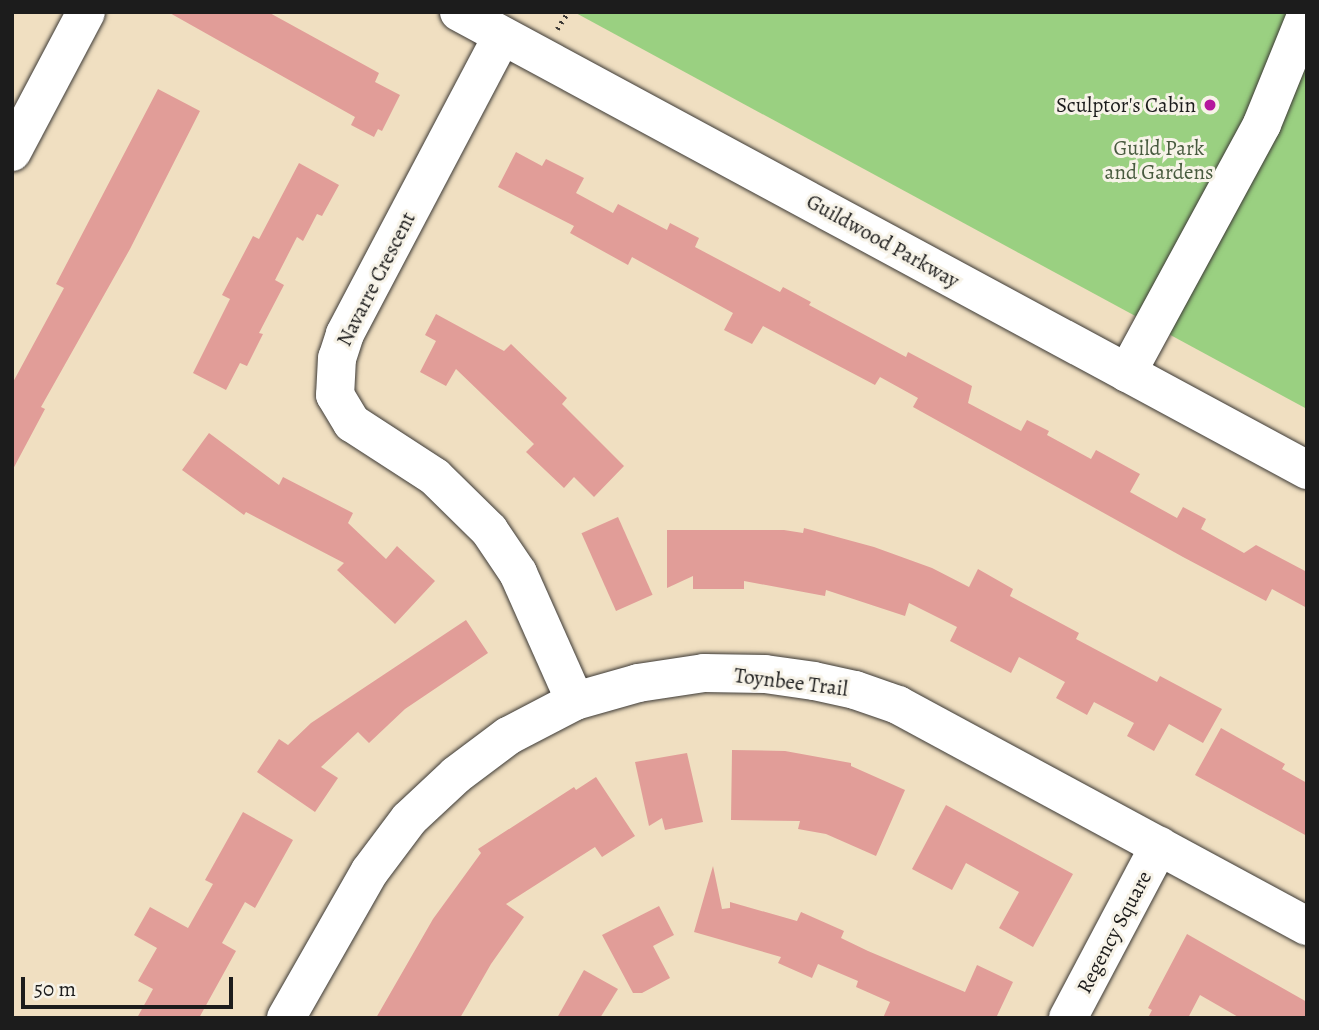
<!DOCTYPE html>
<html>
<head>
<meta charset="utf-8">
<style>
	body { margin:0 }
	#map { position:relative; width:1319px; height:1030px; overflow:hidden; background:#f0dfc1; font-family:Alegreya,serif }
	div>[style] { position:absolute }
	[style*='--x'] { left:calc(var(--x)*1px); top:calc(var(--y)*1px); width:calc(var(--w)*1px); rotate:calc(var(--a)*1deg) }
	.green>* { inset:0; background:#9ad081 }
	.building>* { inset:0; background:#e19d98; transform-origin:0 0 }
	.path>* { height:4.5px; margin-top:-2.25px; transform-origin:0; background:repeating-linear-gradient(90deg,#3c3935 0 2px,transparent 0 7px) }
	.roads { filter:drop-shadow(0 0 2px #3c3935) drop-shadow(0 0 2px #3c3935) }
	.minor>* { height:38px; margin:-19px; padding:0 19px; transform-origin:19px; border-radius:19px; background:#fff }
	.dots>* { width:19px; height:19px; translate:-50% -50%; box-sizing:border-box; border:4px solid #f7f3e8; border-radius:50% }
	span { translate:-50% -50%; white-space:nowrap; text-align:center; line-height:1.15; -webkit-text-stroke:6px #f7f3e8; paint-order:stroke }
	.poi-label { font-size:21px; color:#1c1c1c }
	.right { translate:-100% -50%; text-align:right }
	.park-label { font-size:21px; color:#485b3f }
	.street-label { font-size:21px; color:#1c1c1c }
	.frame { position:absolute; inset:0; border:14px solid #1c1c1c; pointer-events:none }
	.scale { position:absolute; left:21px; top:977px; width:212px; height:32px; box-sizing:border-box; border:4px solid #1c1c1c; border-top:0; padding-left:9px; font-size:21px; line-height:24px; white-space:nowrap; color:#1c1c1c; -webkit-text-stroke:5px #f7f3e8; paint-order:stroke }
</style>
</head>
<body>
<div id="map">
	<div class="green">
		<i style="clip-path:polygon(574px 12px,1307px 12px,1307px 409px)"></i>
	</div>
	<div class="building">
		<i style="clip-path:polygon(168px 12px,268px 12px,379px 73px,375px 82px,400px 95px,382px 131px,378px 129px,374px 137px,351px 125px,355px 117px)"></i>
		<i style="clip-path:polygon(158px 89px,200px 111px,130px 249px,41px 407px,45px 409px,12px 471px,12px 384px,64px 288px,56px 284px)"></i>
		<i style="clip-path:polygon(516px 152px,542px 166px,546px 159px,584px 178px,576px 193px,613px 213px,618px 204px,667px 230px,670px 223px,699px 238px,695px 247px,780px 292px,783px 287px,811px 302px,809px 305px,906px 357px,908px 352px,972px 386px,968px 403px,1021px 431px,1027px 420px,1049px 431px,1047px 435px,1091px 459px,1096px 450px,1140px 474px,1130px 492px,1177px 518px,1183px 507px,1206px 519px,1201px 529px,1244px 553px,1256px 545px,1307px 572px,1307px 608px,1272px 589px,1266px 601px,1183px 557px,913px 407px,918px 398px,880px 377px,875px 385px,763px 326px,752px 344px,724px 330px,733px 313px,632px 257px,628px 265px,570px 233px,574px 226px,498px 187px)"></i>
		<i style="clip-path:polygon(299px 163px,339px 185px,322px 216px,317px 214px,303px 241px,297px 237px,275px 280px,284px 285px,259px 333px,263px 334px,247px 366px,240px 363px,226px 390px,193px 373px,230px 299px,222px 295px,253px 236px,259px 239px)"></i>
		<i style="clip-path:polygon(436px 314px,504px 351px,511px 344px,567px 398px,562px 404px,624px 466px,594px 497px,574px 477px,564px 488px,526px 452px,534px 444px,456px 369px,446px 386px,420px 372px,436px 341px,425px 335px)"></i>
		<i style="clip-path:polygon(209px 433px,279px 485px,283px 477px,353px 513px,348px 523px,386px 559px,397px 546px,435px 581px,395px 624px,337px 570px,344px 563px,246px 512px,244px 515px,182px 470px)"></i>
		<i style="left:618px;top:517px;width:85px;height:40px;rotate:66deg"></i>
		<i style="clip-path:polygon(804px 528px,874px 547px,932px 568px,969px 587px,978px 569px,1013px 589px,1010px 596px,1079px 633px,1076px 639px,1157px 682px,1160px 676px,1222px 709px,1203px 743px,1169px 724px,1154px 751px,1127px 736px,1134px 723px,1094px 702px,1087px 715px,1056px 698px,1065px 682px,1019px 657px,1011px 673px,950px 641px,957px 627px,909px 603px,905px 616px,826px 590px,825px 596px,744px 581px,744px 589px,693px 589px,693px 576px,667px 588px,667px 530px,784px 530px,803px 533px)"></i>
		<i style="clip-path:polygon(466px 620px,488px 653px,405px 709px,369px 743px,358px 732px,321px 767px,338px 778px,315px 812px,257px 772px,279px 739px,288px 745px,311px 723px)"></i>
		<i style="clip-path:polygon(1221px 728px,1285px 764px,1282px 769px,1307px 783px,1307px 836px,1195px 775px)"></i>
		<i style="clip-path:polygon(732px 750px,785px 751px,851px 763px,851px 766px,905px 790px,876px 856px,826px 834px,798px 829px,800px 821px,731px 820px)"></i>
		<i style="clip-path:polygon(687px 753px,703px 822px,665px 830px,662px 818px,649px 826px,635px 762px)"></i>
		<i style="clip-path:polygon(596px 777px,635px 836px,602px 857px,595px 847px,506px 904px,524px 917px,491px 964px,460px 1018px,376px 1018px,433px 919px,481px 853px,478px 849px,574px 787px,576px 790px)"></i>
		<i style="clip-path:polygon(946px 805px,1073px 874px,1033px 947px,999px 928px,1019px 892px,966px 863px,952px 890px,912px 869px)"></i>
		<i style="clip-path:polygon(243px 812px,293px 840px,255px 908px,245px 902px,222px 943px,236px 951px,199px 1018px,137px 1018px,153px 989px,138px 981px,157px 948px,134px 935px,150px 907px,188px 928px,213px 884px,205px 880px)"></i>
		<i style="clip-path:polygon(713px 866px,722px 909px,730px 908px,730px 902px,797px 921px,801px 912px,844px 931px,841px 938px,868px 951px,965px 992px,977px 965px,1013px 982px,996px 1018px,883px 1018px,890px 1002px,856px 987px,858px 981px,818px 964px,812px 978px,778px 963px,781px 957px,694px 932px)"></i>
		<i style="clip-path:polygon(659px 906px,674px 935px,653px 946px,670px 978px,642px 993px,633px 993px,602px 935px)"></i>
		<i style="clip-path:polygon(1187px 934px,1307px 1002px,1307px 1018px,1240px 1018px,1200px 995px,1188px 1018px,1148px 1018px,1152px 1010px,1148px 1008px)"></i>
		<i style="clip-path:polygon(584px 970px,618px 989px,600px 1018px,557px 1018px)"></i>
	</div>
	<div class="path">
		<i style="--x:557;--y:29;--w:20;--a:-57"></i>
	</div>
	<div class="roads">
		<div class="minor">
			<i style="--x:459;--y:12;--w:964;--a:28.37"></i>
			<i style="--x:502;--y:36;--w:337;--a:117.8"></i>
			<i style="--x:345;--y:334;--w:25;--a:108"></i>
			<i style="--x:337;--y:358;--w:37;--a:93"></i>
			<i style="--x:335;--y:395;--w:33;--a:59"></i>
			<i style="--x:352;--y:423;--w:99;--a:33"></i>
			<i style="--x:435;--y:477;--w:76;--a:44.5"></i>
			<i style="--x:489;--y:530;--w:52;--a:56"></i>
			<i style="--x:518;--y:573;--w:140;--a:66"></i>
			<i style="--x:12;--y:152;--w:158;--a:-62.1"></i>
			<i style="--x:1127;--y:373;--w:283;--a:-61.5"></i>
			<i style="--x:1262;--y:124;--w:120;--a:-67.9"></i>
			<i style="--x:286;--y:1018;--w:169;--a:-60.3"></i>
			<i style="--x:370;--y:871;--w:65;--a:-53.1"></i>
			<i style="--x:409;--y:819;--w:64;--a:-43.1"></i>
			<i style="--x:456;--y:775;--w:65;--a:-36.9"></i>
			<i style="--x:508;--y:736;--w:76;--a:-27.6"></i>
			<i style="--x:575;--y:701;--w:66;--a:-15.9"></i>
			<i style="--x:638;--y:683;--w:67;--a:-8.6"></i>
			<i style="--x:704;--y:673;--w:61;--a:0.9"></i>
			<i style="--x:765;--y:674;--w:49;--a:8.1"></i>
			<i style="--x:814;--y:681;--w:42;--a:12.4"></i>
			<i style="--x:855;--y:690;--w:46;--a:19.2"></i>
			<i style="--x:898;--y:705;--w:465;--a:28.4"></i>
			<i style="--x:1068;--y:1018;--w:195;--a:-62.1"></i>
		</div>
	</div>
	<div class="dots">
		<i style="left:1210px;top:105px;background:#b5179e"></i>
	</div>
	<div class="poi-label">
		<span class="right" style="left:1196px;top:105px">Sculptor's Cabin</span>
	</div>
	<div class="park-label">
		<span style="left:1159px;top:160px">Guild Park<br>and Gardens</span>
	</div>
	<div class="street-label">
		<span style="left:883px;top:241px;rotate:29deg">Guildwood Parkway</span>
		<span style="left:376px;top:279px;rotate:-63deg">Navarre Crescent</span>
		<span style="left:791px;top:682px;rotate:7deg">Toynbee Trail</span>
		<span style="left:1114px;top:932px;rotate:-62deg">Regency Square</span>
	</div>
	<div class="frame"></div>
	<div class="scale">50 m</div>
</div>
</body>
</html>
